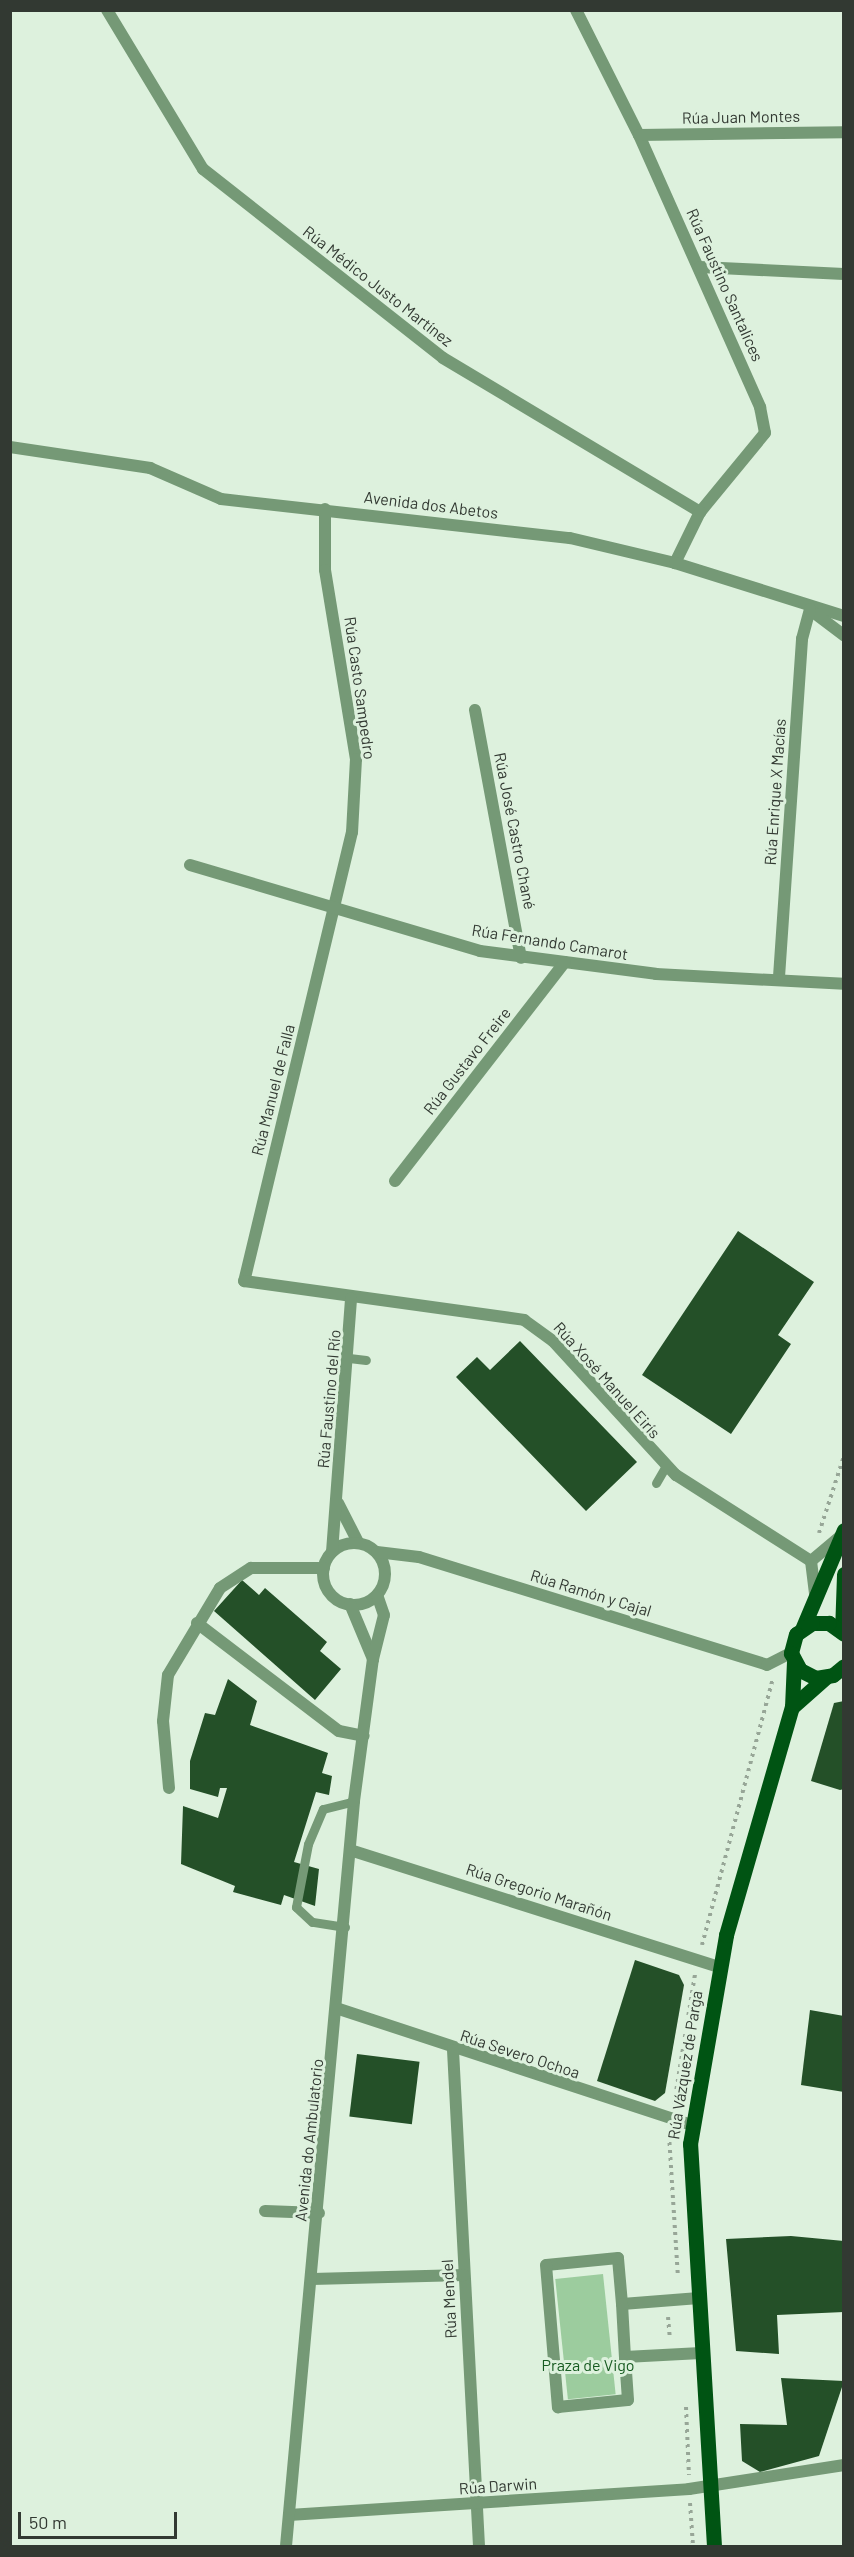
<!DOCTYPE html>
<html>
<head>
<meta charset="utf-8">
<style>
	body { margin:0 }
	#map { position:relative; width:854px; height:2557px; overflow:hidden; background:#ddf1dd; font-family:Barlow,sans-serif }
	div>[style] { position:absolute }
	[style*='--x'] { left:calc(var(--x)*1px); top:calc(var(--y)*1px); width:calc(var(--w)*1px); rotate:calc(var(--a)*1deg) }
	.green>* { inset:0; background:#9ccc9e; transform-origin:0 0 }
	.building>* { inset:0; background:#245028; transform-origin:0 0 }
	.path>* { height:4px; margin-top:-2px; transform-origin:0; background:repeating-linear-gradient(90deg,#97a697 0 3px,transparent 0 7.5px) }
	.lane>* { height:9px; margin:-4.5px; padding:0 4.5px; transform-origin:4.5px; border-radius:4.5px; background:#759976 }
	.street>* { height:12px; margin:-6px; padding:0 6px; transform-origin:6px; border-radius:6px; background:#759976 }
	.street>.ring { margin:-6px; padding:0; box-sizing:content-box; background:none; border:12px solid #759976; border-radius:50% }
	.primary>* { height:15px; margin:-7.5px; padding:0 7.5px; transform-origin:7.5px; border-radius:7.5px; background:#005413 }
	span { translate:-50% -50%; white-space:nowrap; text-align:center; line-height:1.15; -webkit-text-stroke:6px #ddf1dd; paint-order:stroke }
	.street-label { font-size:16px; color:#323932 }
	.park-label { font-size:16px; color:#175b21 }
	.frame { position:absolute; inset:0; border:12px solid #323932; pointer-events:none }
	.scale { position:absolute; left:18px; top:2512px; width:159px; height:27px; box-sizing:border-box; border:3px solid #323932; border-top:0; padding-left:8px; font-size:18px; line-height:21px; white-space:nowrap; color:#323932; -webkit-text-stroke:4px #ddf1dd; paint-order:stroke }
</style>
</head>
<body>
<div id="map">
	<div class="green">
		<i style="left:603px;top:2274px;width:121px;height:48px;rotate:84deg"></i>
	</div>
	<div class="building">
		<i style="clip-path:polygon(738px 1231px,814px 1282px,778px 1335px,791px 1344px,731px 1434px,642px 1375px)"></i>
		<i style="clip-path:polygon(520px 1341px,637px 1462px,586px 1511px,456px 1377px,477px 1357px,490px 1370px)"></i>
		<i style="clip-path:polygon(242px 1580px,259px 1595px,265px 1588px,327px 1642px,320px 1651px,341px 1669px,315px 1700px,214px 1611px)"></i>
		<i style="clip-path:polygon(228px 1679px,257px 1701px,250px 1725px,328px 1753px,322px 1773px,332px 1776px,329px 1795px,316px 1792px,294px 1862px,319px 1869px,315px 1906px,284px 1895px,281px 1905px,233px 1892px,235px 1886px,181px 1864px,183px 1806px,218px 1818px,227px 1788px,220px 1788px,218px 1797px,190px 1789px,190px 1761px,205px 1713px,215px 1715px)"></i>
		<i style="clip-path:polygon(844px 1701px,844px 1789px,840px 1790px,811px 1781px,834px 1703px)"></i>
		<i style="clip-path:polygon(635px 1960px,679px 1975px,684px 1985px,665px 2093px,655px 2101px,597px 2081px)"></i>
		<i style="clip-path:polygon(810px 2010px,844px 2016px,844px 2092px,801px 2085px)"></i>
		<i style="left:357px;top:2054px;width:63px;height:63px;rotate:7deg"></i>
		<i style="clip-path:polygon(791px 2236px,844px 2241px,844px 2312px,777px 2315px,779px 2354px,736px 2351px,726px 2239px)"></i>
		<i style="clip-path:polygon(781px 2378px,844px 2381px,819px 2456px,760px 2472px,742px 2461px,740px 2424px,787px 2425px)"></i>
	</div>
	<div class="path">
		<i style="--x:819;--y:1533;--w:81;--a:-72"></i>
		<i style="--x:702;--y:1945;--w:275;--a:-75.1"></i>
		<i style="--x:674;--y:2104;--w:131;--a:-80.8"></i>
		<i style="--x:669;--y:2135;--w:142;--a:86.4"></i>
		<i style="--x:668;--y:2317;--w:22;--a:85"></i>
		<i style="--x:686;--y:2407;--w:68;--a:87.5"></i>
		<i style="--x:690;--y:2503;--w:43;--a:86"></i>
	</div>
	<div class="lane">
		<i style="--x:349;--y:1358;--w:17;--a:7"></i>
		<i style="--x:656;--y:1483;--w:20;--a:-60"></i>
		<i style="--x:345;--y:1927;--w:33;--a:-171"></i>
		<i style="--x:312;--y:1922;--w:22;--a:-137"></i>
		<i style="--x:296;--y:1907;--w:64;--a:-79.2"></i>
		<i style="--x:308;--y:1844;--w:38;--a:-67"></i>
		<i style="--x:323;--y:1809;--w:32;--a:-14"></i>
	</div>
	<div class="street">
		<i style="--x:107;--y:10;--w:186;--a:58.9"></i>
		<i style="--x:203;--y:169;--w:305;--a:38.2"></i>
		<i style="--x:443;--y:358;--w:300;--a:30.9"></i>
		<i style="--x:576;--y:10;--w:140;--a:63.3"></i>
		<i style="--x:639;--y:135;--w:298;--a:66"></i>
		<i style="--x:760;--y:407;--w:26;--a:79"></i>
		<i style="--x:765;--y:433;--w:102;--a:129.4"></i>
		<i style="--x:700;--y:512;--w:57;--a:116.1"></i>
		<i style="--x:639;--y:135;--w:205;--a:-0.8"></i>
		<i style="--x:700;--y:267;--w:144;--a:2.8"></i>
		<i style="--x:10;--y:447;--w:142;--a:8.5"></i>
		<i style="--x:150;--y:468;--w:77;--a:23.6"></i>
		<i style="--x:221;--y:499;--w:351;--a:6.4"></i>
		<i style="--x:570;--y:538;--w:108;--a:13.4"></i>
		<i style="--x:675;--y:563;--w:177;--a:17.4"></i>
		<i style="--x:325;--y:509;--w:61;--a:90"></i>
		<i style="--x:325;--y:570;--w:192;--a:80.7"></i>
		<i style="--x:356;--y:759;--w:73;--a:93.1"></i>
		<i style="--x:352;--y:832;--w:462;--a:103.5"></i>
		<i style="--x:244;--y:1281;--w:283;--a:7.9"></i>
		<i style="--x:524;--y:1320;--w:36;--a:36"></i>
		<i style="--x:553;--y:1341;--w:182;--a:47.5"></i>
		<i style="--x:676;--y:1475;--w:160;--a:32.5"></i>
		<i style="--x:813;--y:612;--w:39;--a:37"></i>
		<i style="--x:475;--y:710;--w:252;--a:79.5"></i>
		<i style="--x:190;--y:865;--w:302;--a:16.5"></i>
		<i style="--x:480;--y:951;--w:177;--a:7.4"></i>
		<i style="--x:656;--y:974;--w:188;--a:3"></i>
		<i style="--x:779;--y:977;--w:339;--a:-86.1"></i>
		<i style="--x:802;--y:639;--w:31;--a:-75"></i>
		<i style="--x:395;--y:1181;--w:277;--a:-52.2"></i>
		<i style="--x:338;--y:1503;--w:44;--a:62.9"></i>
		<i class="ring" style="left:323px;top:1543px;width:50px;height:50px"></i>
		<i style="--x:332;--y:1552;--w:254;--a:-85.7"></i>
		<i style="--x:377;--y:1552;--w:42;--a:6.8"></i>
		<i style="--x:419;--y:1557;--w:364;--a:17.2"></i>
		<i style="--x:767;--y:1665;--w:27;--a:-27"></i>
		<i style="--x:811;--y:1561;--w:38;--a:-40"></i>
		<i style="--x:811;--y:1561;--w:35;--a:83"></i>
		<i style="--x:350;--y:1604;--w:60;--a:67.3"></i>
		<i style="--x:197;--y:1623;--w:178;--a:37.3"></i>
		<i style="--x:339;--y:1731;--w:25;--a:11"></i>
		<i style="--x:169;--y:1788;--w:67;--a:-95.1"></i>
		<i style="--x:163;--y:1721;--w:46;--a:-83.8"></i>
		<i style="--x:168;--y:1675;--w:101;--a:-59.1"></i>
		<i style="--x:220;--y:1588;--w:37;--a:-33"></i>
		<i style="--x:251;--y:1568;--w:73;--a:0"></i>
		<i style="--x:350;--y:1850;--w:387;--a:17.6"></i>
		<i style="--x:339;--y:2009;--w:371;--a:18.2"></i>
		<i style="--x:453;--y:2050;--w:497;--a:87"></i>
		<i style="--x:265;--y:2211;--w:54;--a:2.1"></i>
		<i style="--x:312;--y:2279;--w:152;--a:-1.5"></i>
		<i style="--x:699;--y:2298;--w:77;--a:175.5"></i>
		<i style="--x:622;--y:2304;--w:46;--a:-95"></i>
		<i style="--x:618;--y:2258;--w:72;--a:174.4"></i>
		<i style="--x:546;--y:2265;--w:143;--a:85.2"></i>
		<i style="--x:558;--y:2407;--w:70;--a:-5.7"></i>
		<i style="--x:628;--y:2400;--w:43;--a:-94"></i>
		<i style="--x:625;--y:2357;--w:76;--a:-3"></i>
		<i style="--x:622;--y:2304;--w:53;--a:86.8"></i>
		<i style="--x:289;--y:2515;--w:401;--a:-3.7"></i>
		<i style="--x:689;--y:2489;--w:157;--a:-8.8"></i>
		<i style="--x:286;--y:2546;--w:748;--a:-84.78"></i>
		<i style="--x:354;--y:1801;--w:143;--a:-82.4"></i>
		<i style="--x:373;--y:1659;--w:45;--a:-76"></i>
		<i style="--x:384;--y:1615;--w:21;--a:-109"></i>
	</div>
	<div class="primary">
		<i style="--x:803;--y:1627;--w:105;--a:-67.1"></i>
		<i style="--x:842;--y:1632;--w:58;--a:-88"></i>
		<i style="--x:844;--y:1634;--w:19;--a:-144"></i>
		<i style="--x:829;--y:1623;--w:17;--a:180"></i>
		<i style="--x:812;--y:1623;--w:19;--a:145"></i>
		<i style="--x:796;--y:1634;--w:20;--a:105"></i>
		<i style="--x:791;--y:1653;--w:19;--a:62"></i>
		<i style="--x:800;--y:1670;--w:18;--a:27"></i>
		<i style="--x:816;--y:1678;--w:17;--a:-10"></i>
		<i style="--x:833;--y:1675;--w:14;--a:-39"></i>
		<i style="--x:792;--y:1707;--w:44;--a:-41.3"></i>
		<i style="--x:714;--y:2546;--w:403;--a:-93.4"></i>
		<i style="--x:690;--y:2144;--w:212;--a:-80.2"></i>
		<i style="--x:726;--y:1935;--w:237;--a:-73.9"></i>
		<i style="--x:792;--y:1707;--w:45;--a:-87.5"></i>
	</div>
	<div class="street-label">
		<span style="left:741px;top:117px;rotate:-1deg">Rúa Juan Montes</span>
		<span style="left:725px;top:285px;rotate:66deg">Rúa Faustino Santalices</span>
		<span style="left:378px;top:286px;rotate:38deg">Rúa Médico Justo Martínez</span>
		<span style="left:431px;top:505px;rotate:7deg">Avenida dos Abetos</span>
		<span style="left:360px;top:688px;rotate:82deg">Rúa Casto Sampedro</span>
		<span style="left:775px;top:792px;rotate:-86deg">Rúa Enrique X Macías</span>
		<span style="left:515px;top:831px;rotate:79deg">Rúa José Castro Chané</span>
		<span style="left:550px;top:942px;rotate:9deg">Rúa Fernando Camarot</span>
		<span style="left:467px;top:1061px;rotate:-52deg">Rúa Gustavo Freire</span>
		<span style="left:273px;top:1090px;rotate:-76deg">Rúa Manuel de Falla</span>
		<span style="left:607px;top:1380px;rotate:48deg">Rúa Xosé Manuel Eirís</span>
		<span style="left:329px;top:1399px;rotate:-85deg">Rúa Faustino del Río</span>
		<span style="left:591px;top:1593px;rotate:17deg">Rúa Ramón y Cajal</span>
		<span style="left:539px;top:1892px;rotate:18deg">Rúa Gregorio Marañón</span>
		<span style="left:520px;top:2054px;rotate:18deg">Rúa Severo Ochoa</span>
		<span style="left:685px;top:2065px;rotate:-81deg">Rúa Vázquez de Parga</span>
		<span style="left:309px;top:2140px;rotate:-84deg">Avenida do Ambulatorio</span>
		<span style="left:449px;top:2299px;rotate:-93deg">Rúa Mendel</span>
		<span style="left:498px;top:2486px;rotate:-4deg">Rúa Darwin</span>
	</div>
	<div class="park-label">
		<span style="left:588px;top:2365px">Praza de Vigo</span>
	</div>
	<div class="frame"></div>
	<div class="scale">50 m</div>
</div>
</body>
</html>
